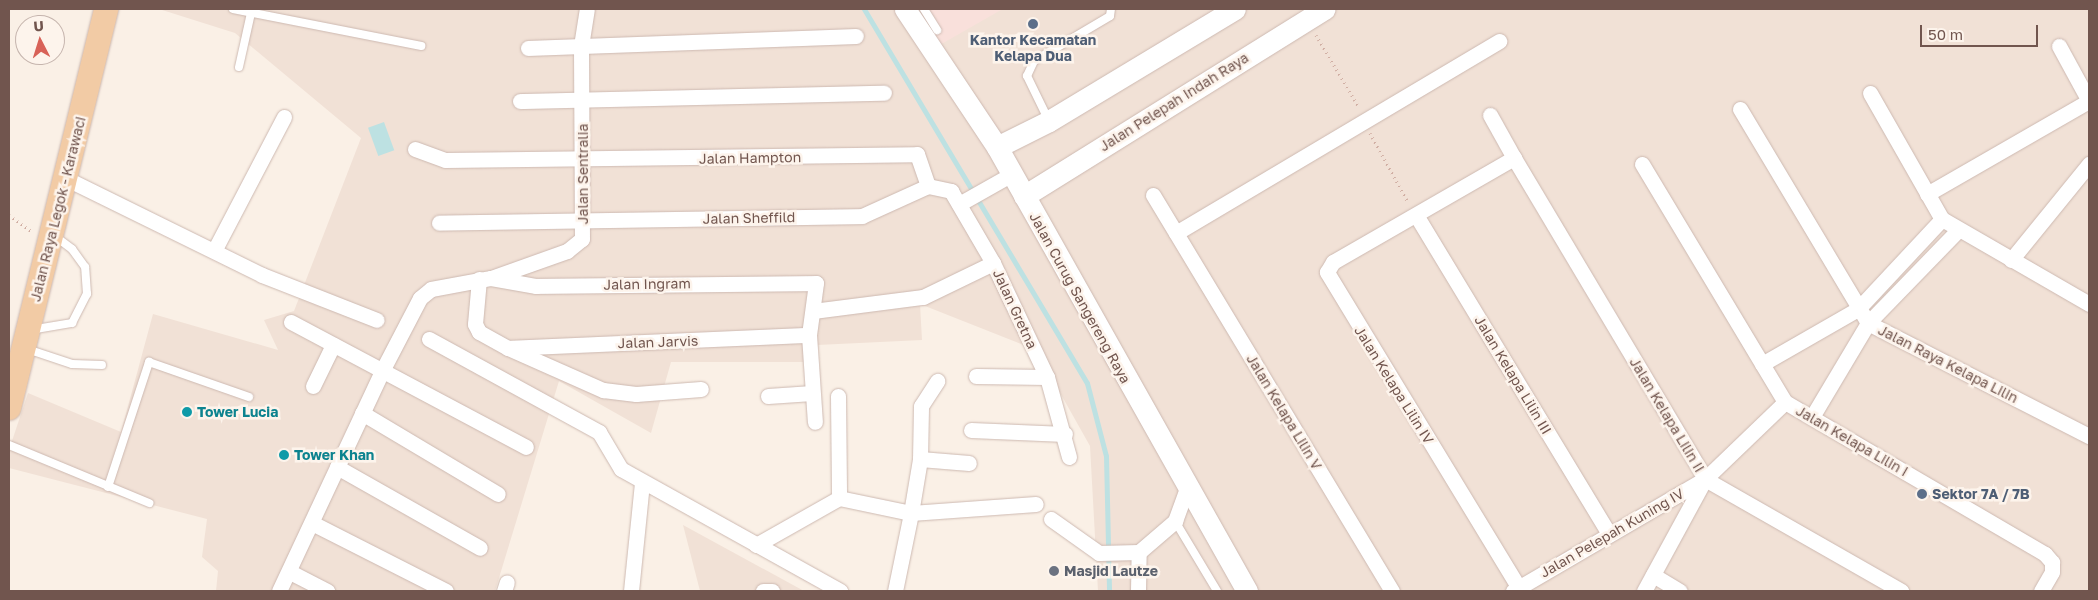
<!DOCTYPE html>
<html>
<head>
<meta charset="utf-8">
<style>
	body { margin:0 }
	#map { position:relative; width:2098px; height:600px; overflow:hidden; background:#faf0e6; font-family:"Golos Text",sans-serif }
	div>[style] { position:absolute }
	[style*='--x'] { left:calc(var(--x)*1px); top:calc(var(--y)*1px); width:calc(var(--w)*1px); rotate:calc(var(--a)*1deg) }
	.residential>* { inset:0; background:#f1e1d6 }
	.commercial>* { inset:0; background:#f9e0db }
	.water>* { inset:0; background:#bde1e2; transform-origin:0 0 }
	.stream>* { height:5px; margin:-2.5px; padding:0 2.5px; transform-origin:2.5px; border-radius:2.5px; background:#bde1e2 }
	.path>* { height:3px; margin-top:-1.5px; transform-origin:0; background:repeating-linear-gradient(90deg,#d1afa4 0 1px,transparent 0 5px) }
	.roads { filter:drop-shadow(0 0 1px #cdb9b1) drop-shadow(0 0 1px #cdb9b1) }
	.lane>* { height:8px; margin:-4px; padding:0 4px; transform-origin:4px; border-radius:4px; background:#fff }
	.street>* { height:15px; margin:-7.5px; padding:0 7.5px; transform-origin:7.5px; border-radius:7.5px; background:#fff }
	.secondary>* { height:21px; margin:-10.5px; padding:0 10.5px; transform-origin:10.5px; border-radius:10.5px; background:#fff }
	.primary>* { height:24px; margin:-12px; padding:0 12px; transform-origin:12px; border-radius:12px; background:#f2cba5 }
	.dots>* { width:14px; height:14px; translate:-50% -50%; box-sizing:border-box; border:2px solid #fdf4ec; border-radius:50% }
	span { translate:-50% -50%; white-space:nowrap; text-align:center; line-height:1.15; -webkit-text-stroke:5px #fdf4ec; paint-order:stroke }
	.service-label { font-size:14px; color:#4e5e75; font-weight:700 }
	.left { translate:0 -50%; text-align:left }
	.street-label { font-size:14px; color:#71554e }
	.culture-label { font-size:14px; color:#0d838f; font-weight:700 }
	.worship-label { font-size:14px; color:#5b616d; font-weight:700 }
	.frame { position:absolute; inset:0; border:10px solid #71554e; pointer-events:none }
	.north { position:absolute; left:15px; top:15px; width:50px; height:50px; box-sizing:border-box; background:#fdf4ec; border:1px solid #c5b4ad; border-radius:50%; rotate:355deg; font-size:14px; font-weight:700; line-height:20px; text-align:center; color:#71554e }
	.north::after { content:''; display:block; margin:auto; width:18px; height:22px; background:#d86258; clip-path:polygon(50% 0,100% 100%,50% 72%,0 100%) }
	.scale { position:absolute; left:1920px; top:25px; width:118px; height:22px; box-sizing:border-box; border:2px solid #71554e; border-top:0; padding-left:6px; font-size:15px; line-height:18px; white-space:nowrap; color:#71554e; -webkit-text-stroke:4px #fdf4ec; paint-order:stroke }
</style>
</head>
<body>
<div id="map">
	<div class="residential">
		<i style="clip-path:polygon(159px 9px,2089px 9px,2089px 591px,1098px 591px,1090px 446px,1036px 350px,920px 304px,922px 340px,817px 345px,815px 362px,671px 362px,651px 433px,559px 381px,495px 591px,216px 591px,218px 571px,202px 557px,207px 519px,9px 468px,9px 450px,28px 393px,121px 432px,153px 314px,278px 350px,264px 320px,294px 311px,361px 138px,235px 33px)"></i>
		<i style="clip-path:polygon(683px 525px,804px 591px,700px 591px)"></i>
	</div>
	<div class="commercial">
		<i style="clip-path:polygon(898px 9px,1000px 9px,1001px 10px,924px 54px)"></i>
	</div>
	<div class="water">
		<i style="left:384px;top:122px;width:30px;height:17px;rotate:70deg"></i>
	</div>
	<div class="stream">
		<i style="--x:864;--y:9;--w:435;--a:59.2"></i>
		<i style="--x:1087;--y:383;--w:75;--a:75.4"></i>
		<i style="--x:1106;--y:456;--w:135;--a:88.7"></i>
	</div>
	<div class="path">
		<i style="--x:1316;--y:35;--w:84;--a:59.2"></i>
		<i style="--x:1370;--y:133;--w:79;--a:61.2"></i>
		<i style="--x:9;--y:215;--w:29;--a:36"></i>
	</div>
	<div class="roads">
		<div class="lane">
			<i style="--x:233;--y:9;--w:192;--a:11.1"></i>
			<i style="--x:924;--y:9;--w:25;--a:58"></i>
			<i style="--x:239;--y:67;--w:55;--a:-77.5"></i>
			<i style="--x:1048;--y:119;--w:48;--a:-116"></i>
			<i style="--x:1027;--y:76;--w:17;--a:-65"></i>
			<i style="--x:1034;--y:61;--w:88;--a:-30.6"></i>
			<i style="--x:1110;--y:16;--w:7;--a:-82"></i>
			<i style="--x:30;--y:330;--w:43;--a:-9.5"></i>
			<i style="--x:72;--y:323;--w:33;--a:-63"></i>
			<i style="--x:87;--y:294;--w:27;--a:-94"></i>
			<i style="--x:85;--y:267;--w:22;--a:-126"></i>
			<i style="--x:72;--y:249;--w:21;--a:-143"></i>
			<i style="--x:27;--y:349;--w:47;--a:18.4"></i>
			<i style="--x:72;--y:364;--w:30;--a:2"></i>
			<i style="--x:9;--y:445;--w:152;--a:22.5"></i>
			<i style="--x:108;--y:487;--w:132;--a:-71.8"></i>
			<i style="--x:149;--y:362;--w:106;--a:19.3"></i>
			<i style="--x:1175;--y:521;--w:82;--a:59"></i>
		</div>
		<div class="street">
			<i style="--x:2059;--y:46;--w:63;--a:61.4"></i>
			<i style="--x:528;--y:48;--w:328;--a:-2.1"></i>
			<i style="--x:1870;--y:93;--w:145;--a:60.3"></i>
			<i style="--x:1942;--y:219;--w:170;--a:30"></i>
			<i style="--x:520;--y:101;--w:364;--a:-1.3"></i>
			<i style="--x:1740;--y:109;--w:249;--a:59.1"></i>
			<i style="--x:1868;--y:323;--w:248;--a:27.1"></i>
			<i style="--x:1490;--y:115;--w:49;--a:60.8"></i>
			<i style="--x:415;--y:149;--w:32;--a:20"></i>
			<i style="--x:445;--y:160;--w:472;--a:-0.7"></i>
			<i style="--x:917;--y:154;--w:34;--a:71"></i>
			<i style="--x:928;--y:186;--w:72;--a:155.6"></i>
			<i style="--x:862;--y:216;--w:423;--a:179.1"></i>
			<i style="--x:1642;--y:164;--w:278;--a:59"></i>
			<i style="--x:1785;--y:402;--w:301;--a:30.3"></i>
			<i style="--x:2045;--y:554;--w:11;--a:49"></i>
			<i style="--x:2052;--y:562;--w:10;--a:90"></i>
			<i style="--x:2052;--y:572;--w:22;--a:120"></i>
			<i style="--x:65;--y:178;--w:220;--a:26.2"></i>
			<i style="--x:262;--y:275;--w:123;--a:21.4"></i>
			<i style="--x:928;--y:186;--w:24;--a:12"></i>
			<i style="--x:951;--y:191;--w:83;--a:59.7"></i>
			<i style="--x:993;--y:263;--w:126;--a:64.7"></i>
			<i style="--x:1047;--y:377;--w:83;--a:74.6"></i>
			<i style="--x:1927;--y:194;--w:187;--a:-29.9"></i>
			<i style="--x:1153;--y:195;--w:463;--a:58.9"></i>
			<i style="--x:959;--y:204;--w:61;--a:-29.5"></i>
			<i style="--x:1416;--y:215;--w:373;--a:58.8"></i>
			<i style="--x:1176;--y:233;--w:376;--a:-30.7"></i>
			<i style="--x:215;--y:249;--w:149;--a:-62.4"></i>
			<i style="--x:2011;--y:260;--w:124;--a:-50.9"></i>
			<i style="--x:491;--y:278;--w:81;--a:-19.6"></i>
			<i style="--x:567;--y:251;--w:19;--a:-39"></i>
			<i style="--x:582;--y:239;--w:193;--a:-90.3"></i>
			<i style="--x:581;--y:46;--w:37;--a:-81"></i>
			<i style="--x:479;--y:279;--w:45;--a:95.1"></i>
			<i style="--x:475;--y:324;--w:9;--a:63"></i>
			<i style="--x:479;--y:332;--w:33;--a:29"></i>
			<i style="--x:508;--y:348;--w:104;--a:23.9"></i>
			<i style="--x:603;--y:390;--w:33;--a:7"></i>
			<i style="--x:636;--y:394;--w:65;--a:-4.4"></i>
			<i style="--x:813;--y:311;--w:111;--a:-7.3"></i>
			<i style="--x:923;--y:297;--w:78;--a:-25.9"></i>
			<i style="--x:291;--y:322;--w:266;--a:28"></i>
			<i style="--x:429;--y:339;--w:194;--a:28.7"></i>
			<i style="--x:599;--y:432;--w:43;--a:59.3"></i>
			<i style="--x:621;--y:469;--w:251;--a:29.1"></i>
			<i style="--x:508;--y:348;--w:301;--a:-2.5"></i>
			<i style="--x:1762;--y:364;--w:111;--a:-29.8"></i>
			<i style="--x:1858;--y:309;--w:123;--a:-47"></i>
			<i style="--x:976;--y:376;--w:71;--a:0.8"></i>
			<i style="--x:313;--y:386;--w:46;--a:-64"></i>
			<i style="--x:768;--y:396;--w:44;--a:-3.9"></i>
			<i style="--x:838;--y:396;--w:102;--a:89.4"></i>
			<i style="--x:362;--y:413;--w:158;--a:30.8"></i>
			<i style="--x:1812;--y:417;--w:109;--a:-59.2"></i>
			<i style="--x:1868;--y:323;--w:128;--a:-45.9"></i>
			<i style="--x:971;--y:430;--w:94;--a:2.4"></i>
			<i style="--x:920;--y:459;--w:53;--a:-88.9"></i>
			<i style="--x:921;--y:406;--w:30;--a:-57"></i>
			<i style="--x:337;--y:467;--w:164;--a:29.5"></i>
			<i style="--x:1051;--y:519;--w:59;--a:35.3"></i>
			<i style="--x:1099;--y:553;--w:40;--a:-1.4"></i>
			<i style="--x:1139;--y:552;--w:48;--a:-40.7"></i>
			<i style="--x:1175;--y:521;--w:33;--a:-70"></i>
			<i style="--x:312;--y:523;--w:150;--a:26.9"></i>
			<i style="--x:756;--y:545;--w:95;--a:-29.5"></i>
			<i style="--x:839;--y:498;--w:74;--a:11.8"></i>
			<i style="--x:911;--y:513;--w:55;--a:-80.5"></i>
			<i style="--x:920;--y:459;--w:49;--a:4.7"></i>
			<i style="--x:290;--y:572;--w:42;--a:27.2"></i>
			<i style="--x:1653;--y:575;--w:31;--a:31"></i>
			<i style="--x:1519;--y:588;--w:370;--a:-121.3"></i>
			<i style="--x:1327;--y:272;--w:12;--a:-59"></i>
			<i style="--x:1333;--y:262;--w:209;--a:-29.9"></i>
			<i style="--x:1514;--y:158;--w:374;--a:59.2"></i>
			<i style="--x:1705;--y:479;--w:226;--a:29.7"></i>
			<i style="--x:279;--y:591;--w:243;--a:-64.9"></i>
			<i style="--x:382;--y:371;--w:82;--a:-62.5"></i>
			<i style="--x:420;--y:298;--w:14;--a:-39"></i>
			<i style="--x:431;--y:289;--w:61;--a:-10.4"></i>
			<i style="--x:491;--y:278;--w:46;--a:10.1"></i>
			<i style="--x:536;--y:286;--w:280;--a:-0.6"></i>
			<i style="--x:816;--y:283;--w:52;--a:97.7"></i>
			<i style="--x:809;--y:335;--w:87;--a:86.1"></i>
			<i style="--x:504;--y:591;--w:9;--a:-72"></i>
			<i style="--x:631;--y:591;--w:110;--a:-84.2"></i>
			<i style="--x:763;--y:591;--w:9;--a:0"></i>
			<i style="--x:895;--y:591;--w:80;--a:-78.4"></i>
			<i style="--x:911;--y:513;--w:125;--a:-4.1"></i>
			<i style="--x:1138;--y:591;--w:39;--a:-89"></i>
			<i style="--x:1513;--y:591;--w:222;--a:-30.3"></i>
			<i style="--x:1705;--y:479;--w:111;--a:-43.9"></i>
			<i style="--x:1644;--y:591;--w:128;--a:-61.4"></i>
		</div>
		<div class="secondary">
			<i style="--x:905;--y:9;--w:166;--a:56.3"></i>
			<i style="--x:997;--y:147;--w:510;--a:60.62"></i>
			<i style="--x:997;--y:147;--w:58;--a:-26.6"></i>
			<i style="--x:1049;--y:121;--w:217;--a:-31.1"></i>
			<i style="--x:1024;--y:196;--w:354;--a:-31.9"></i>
		</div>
		<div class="primary">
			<i style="--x:9;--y:408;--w:411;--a:-76.3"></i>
		</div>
	</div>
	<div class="dots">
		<i style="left:1033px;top:24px;background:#5c6f8a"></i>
		<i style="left:187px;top:412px;background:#0f9aa8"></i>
		<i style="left:284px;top:455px;background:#0f9aa8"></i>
		<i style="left:1922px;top:494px;background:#5c6f8a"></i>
		<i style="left:1054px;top:571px;background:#6b7280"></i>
	</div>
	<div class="service-label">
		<span style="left:1033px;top:48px">Kantor Kecamatan<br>Kelapa Dua</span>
		<span class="left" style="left:1932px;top:494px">Sektor 7A / 7B</span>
	</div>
	<div class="street-label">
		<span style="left:1174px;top:102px;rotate:-32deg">Jalan Pelepah Indah Raya</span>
		<span style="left:750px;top:158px;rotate:-1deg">Jalan Hampton</span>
		<span style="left:583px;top:174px;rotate:-90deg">Jalan Sentralia</span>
		<span style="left:58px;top:209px;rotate:-76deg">Jalan Raya Legok - Karawaci</span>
		<span style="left:749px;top:218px;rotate:-1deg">Jalan Sheffild</span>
		<span style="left:647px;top:284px;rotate:-1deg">Jalan Ingram</span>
		<span style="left:1080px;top:298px;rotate:61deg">Jalan Curug Sangereng Raya</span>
		<span style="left:1015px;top:309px;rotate:65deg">Jalan Gretna</span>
		<span style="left:658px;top:342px;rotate:-2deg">Jalan Jarvis</span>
		<span style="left:1948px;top:364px;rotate:27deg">Jalan Raya Kelapa Lilin</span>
		<span style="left:1513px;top:375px;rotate:59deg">Jalan Kelapa Lilin III</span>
		<span style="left:1394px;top:385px;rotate:58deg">Jalan Kelapa Lilin IV</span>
		<span style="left:1284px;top:412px;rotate:59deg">Jalan Kelapa Lilin V</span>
		<span style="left:1667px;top:415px;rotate:59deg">Jalan Kelapa Lilin II</span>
		<span style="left:1852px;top:441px;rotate:30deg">Jalan Kelapa Lilin I</span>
		<span style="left:1612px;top:533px;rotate:-30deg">Jalan Pelepah Kuning IV</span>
	</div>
	<div class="culture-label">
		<span class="left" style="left:197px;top:412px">Tower Lucia</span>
		<span class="left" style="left:294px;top:455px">Tower Khan</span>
	</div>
	<div class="worship-label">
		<span class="left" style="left:1064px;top:571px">Masjid Lautze</span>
	</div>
	<div class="frame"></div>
	<div class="north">U</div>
	<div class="scale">50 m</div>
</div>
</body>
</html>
